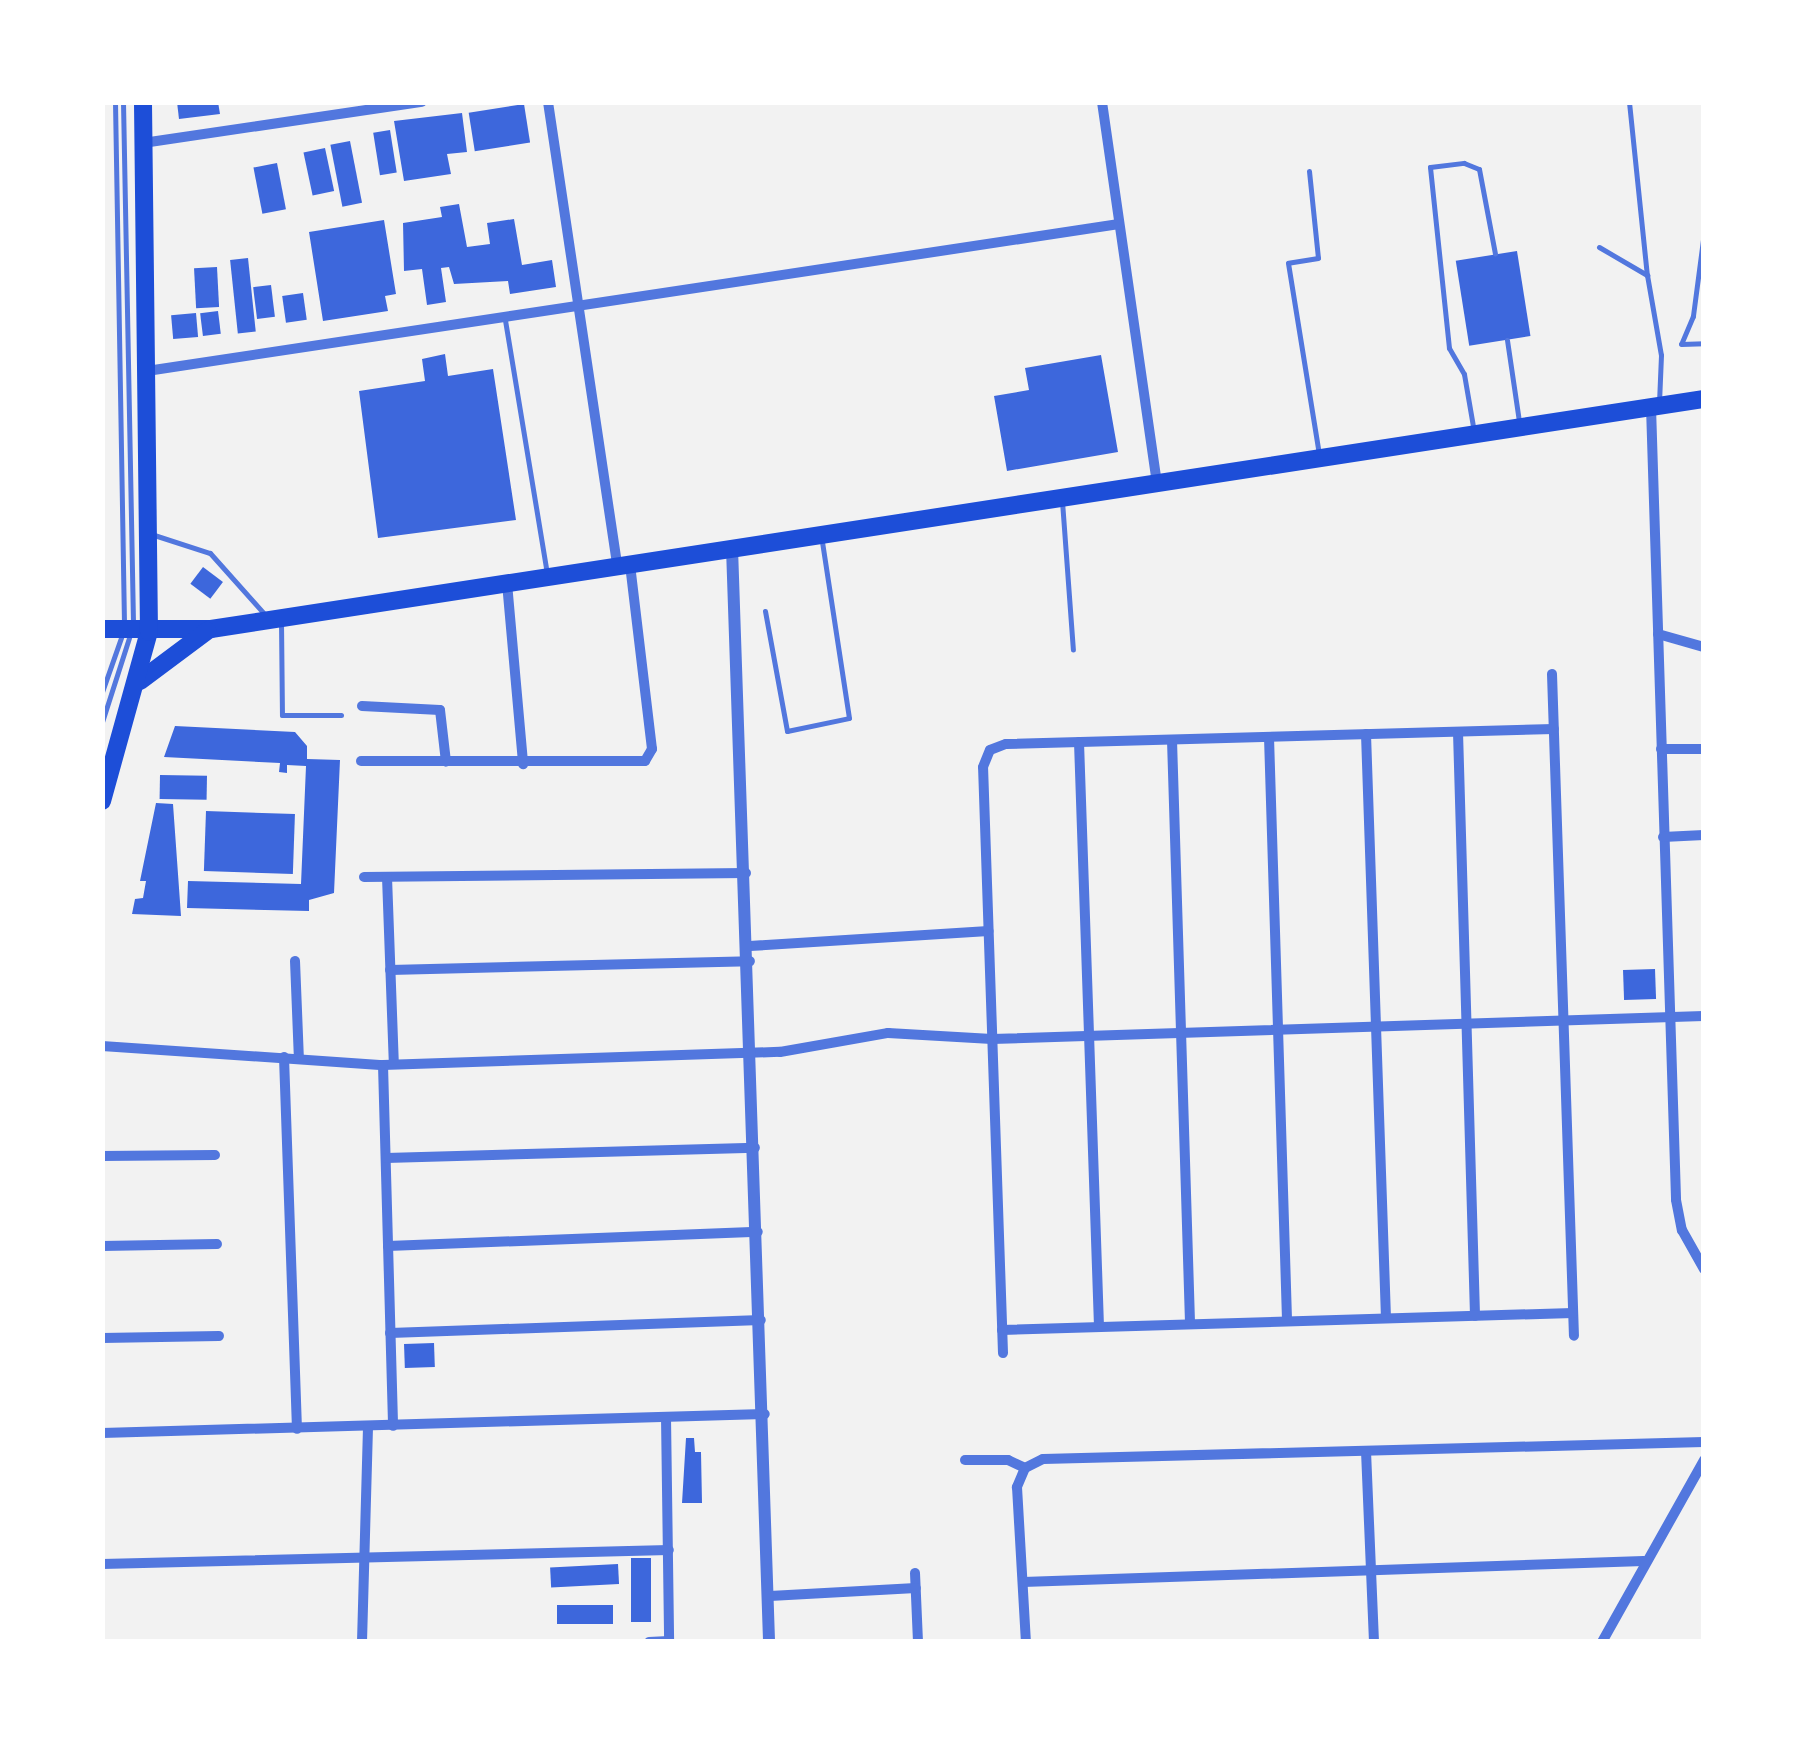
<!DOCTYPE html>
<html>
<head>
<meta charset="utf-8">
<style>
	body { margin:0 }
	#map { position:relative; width:1806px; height:1744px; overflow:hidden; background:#f2f2f2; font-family:"Noto Serif",serif }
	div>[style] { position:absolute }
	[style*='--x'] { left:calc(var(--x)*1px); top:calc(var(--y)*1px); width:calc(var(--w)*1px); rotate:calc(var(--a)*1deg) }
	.building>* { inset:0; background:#3d67dc; transform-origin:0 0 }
	.service>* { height:5px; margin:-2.5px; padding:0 2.5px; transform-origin:2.5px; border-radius:2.5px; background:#5277de }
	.minor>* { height:10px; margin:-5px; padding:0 5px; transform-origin:5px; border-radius:5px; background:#5277de }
	.tertiary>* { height:12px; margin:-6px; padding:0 6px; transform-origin:6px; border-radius:6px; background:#5277de }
	.primary>* { height:18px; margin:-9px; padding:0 9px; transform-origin:9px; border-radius:9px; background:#1d4ed8 }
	span { translate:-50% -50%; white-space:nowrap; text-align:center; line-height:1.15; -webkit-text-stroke:10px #fff; paint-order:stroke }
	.frame { position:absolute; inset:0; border:105px solid #fff; pointer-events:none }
</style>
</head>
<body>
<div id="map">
	<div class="building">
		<i style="clip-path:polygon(177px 102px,218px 102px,220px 114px,179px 119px)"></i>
		<i style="left:524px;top:104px;width:39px;height:56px;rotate:81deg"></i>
		<i style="clip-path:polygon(462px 113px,467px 152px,447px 154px,451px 174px,404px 181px,394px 121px)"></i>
		<i style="left:390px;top:130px;width:43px;height:17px;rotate:81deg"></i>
		<i style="left:350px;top:141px;width:63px;height:20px;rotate:79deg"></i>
		<i style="left:325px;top:148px;width:44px;height:22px;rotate:78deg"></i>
		<i style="left:277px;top:163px;width:47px;height:24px;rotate:79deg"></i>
		<i style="clip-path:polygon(459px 204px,467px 247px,490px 244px,487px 223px,514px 219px,522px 265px,552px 260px,556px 287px,510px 294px,508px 281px,454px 284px,449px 267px,441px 268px,446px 302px,427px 305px,422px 269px,404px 271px,403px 223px,442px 217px,440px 207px)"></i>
		<i style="clip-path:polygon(384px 220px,396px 294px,385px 296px,388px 311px,323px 321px,309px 232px)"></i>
		<i style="left:1517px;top:251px;width:86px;height:62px;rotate:81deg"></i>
		<i style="left:248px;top:258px;width:74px;height:18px;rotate:84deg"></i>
		<i style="left:217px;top:267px;width:40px;height:23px;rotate:87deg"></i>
		<i style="left:271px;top:285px;width:32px;height:18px;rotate:83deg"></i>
		<i style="left:303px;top:293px;width:27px;height:21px;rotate:82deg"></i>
		<i style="left:218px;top:311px;width:23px;height:18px;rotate:83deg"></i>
		<i style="left:196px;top:313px;width:24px;height:25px;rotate:85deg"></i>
		<i style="clip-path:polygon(445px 354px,448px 376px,493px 369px,516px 520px,378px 538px,359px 391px,425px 381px,422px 359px)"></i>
		<i style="clip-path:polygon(1101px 355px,1118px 452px,1007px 471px,994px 396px,1029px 390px,1025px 368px)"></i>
		<i style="left:203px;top:567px;width:25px;height:21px;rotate:37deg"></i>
		<i style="clip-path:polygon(175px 726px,295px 732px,307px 746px,307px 759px,340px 760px,334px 893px,309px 900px,309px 911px,187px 908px,188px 881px,301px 884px,306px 766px,287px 765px,287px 773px,279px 772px,280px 763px,164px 757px)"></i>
		<i style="left:160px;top:775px;width:47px;height:24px;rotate:1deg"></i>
		<i style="clip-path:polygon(156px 803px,173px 804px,181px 916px,132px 914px,135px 899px,143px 898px,146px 881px,140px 881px)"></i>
		<i style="left:206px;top:811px;width:89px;height:60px;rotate:2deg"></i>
		<i style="left:1655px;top:969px;width:30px;height:32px;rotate:88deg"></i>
		<i style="left:434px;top:1343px;width:24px;height:30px;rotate:88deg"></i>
		<i style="clip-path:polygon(686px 1438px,694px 1438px,695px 1452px,701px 1452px,702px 1503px,682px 1503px)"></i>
		<i style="left:631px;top:1558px;width:20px;height:64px"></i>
		<i style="left:618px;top:1564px;width:20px;height:68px;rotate:87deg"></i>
		<i style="left:613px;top:1605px;width:19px;height:56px;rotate:90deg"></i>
	</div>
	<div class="service">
		<i style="--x:115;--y:102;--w:522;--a:89.01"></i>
		<i style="--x:123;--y:102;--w:522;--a:88.9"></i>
		<i style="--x:1629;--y:102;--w:174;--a:84.1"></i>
		<i style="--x:1309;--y:171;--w:87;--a:84.1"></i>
		<i style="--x:1318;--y:258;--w:30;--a:171"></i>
		<i style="--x:1288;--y:263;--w:194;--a:80.8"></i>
		<i style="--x:1704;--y:232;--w:85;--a:97.5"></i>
		<i style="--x:1693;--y:316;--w:30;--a:113"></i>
		<i style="--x:1681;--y:344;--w:23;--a:-2"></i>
		<i style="--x:1599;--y:247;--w:56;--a:30.3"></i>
		<i style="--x:1647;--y:275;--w:81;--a:80.1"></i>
		<i style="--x:1661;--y:355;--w:48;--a:92.4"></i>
		<i style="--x:505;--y:320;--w:258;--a:80.6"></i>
		<i style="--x:1507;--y:340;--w:82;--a:81.6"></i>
		<i style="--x:1474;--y:432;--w:59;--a:-99.8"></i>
		<i style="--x:1464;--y:374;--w:30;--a:-120"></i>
		<i style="--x:1449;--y:348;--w:182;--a:-96"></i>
		<i style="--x:1430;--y:167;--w:34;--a:-7"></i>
		<i style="--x:1464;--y:163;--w:16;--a:22"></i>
		<i style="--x:1479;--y:169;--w:86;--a:79.3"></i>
		<i style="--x:1062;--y:501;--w:149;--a:85.8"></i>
		<i style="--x:151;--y:534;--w:62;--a:17.9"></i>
		<i style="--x:210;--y:553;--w:86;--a:48.3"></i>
		<i style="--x:765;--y:611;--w:122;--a:79.6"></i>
		<i style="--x:787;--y:731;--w:63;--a:-11.8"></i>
		<i style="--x:849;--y:718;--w:179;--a:-98.7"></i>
		<i style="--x:281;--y:622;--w:93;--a:89.4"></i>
		<i style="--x:282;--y:715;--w:59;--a:0"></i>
		<i style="--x:102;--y:692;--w:60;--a:-70.7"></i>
		<i style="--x:102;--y:722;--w:91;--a:-72.2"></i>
	</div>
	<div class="minor">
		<i style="--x:548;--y:102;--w:469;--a:81.5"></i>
		<i style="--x:1102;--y:102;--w:385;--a:81.8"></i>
		<i style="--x:143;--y:143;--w:282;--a:-8.4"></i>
		<i style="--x:147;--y:371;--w:983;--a:-8.6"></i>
		<i style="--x:1651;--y:407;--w:793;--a:88.19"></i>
		<i style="--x:1676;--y:1200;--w:31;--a:79"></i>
		<i style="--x:1682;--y:1230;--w:45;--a:60.6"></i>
		<i style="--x:507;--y:583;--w:182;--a:84.9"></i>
		<i style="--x:1658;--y:634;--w:48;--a:15.8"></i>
		<i style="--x:1552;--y:674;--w:662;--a:88.1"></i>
		<i style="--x:362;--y:706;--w:78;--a:2.9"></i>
		<i style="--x:440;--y:710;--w:52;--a:83.4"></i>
		<i style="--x:1458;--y:732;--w:584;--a:88.33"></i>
		<i style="--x:1366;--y:734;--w:584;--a:88.04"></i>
		<i style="--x:1269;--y:737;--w:584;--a:88.23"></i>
		<i style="--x:1172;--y:740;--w:584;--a:88.23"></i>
		<i style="--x:1079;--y:742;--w:585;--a:88.04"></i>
		<i style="--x:1661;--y:749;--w:43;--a:0"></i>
		<i style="--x:361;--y:761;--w:284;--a:0"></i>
		<i style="--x:645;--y:761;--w:14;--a:-60"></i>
		<i style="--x:652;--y:749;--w:186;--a:-96.8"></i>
		<i style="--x:1663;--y:837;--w:41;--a:-2.8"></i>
		<i style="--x:364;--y:877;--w:382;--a:-0.6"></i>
		<i style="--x:387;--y:877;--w:187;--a:87.9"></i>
		<i style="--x:750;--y:946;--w:239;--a:-3.6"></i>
		<i style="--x:295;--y:961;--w:98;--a:87.7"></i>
		<i style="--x:390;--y:970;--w:360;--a:-1.4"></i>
		<i style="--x:102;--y:1046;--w:282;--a:3.9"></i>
		<i style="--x:383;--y:1065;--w:397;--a:-1.9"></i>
		<i style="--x:780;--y:1052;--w:110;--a:-10"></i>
		<i style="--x:888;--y:1033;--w:104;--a:3.3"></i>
		<i style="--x:992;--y:1039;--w:712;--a:-1.85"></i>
		<i style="--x:284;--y:1057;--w:372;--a:88"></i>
		<i style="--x:383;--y:1065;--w:361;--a:88.4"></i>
		<i style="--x:102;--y:1156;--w:113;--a:-0.5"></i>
		<i style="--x:386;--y:1158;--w:369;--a:-1.6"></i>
		<i style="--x:102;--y:1246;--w:115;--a:-1"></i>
		<i style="--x:388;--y:1246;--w:370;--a:-2.2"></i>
		<i style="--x:1002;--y:1330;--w:571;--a:-1.71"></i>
		<i style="--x:390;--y:1333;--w:371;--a:-2"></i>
		<i style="--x:102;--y:1338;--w:117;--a:-1"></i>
		<i style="--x:1003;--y:1353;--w:586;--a:-91.95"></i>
		<i style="--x:983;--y:767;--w:18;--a:-68"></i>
		<i style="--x:990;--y:750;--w:17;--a:-21"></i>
		<i style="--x:1006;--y:744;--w:548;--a:-1.57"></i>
		<i style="--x:666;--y:1417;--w:225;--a:89.2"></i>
		<i style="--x:102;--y:1433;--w:663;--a:-1.64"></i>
		<i style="--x:1366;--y:1451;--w:191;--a:87.6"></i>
		<i style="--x:965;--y:1460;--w:43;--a:0"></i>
		<i style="--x:1008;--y:1460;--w:19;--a:25"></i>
		<i style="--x:1025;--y:1468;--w:20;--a:-27"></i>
		<i style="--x:1043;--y:1459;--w:661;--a:-1.47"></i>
		<i style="--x:1025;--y:1468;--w:21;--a:113"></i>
		<i style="--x:1017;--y:1487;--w:155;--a:86.7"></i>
		<i style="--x:102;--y:1564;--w:567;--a:-1.41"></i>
		<i style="--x:915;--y:1573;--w:69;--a:87.5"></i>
		<i style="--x:1023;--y:1582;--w:621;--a:-1.94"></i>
		<i style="--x:770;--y:1596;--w:146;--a:-3.1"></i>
		<i style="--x:362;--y:1642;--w:216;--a:-88.4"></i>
		<i style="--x:649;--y:1642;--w:20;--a:-3"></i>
		<i style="--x:1602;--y:1642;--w:209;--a:-60.7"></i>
	</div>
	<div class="tertiary">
		<i style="--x:732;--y:548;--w:1095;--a:88.06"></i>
	</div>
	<div class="primary">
		<i style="--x:102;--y:629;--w:109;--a:0"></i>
		<i style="--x:211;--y:629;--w:1511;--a:-8.76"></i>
		<i style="--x:140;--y:681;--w:84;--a:-36.7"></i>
		<i style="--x:102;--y:801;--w:175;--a:-74.5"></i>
		<i style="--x:149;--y:632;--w:530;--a:-90.65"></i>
	</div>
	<div class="frame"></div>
</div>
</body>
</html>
